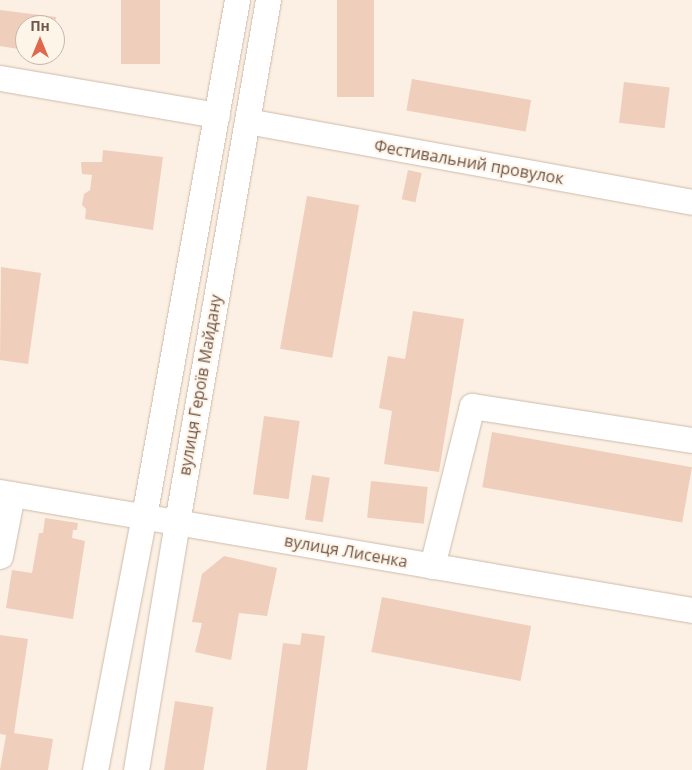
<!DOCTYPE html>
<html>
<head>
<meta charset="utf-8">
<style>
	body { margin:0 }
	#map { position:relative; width:692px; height:770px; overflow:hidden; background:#fbf0e3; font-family:"Open Sans",sans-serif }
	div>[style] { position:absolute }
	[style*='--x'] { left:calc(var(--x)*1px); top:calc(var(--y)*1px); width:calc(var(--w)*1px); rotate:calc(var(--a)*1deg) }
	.building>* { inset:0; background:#efcebc; transform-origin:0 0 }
	.roads { filter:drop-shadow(0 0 1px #cebaad) drop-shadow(0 0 1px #cebaad) }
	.minor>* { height:25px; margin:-12.5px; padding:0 12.5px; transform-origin:12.5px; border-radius:12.5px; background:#fff }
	span { translate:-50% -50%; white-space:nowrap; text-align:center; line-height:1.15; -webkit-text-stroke:4px #fef5e9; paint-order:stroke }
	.street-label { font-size:16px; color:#71564a }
	.north { position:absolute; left:15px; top:15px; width:50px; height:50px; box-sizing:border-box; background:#fef5e9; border:1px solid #c6b5a9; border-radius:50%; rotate:0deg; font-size:14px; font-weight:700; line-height:20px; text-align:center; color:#71564a }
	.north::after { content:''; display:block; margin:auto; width:18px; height:22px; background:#df674e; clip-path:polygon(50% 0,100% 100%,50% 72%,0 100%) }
</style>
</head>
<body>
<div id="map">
	<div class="building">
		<i style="left:121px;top:0;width:39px;height:64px"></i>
		<i style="left:337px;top:0;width:37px;height:97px"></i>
		<i style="clip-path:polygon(0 10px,56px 17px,55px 25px,25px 25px,25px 50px,0 46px)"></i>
		<i style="left:412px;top:79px;width:121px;height:32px;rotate:10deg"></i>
		<i style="left:624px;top:82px;width:46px;height:41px;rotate:7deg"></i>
		<i style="clip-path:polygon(103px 150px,163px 157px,153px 230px,85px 219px,86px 209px,82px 205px,84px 194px,90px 190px,92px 175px,82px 174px,81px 162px,102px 162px)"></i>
		<i style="left:408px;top:170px;width:14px;height:30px;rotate:12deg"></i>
		<i style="left:307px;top:196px;width:53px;height:155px;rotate:10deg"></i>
		<i style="clip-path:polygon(1px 267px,41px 273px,28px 364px,0 360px)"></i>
		<i style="clip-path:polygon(413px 311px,464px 319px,439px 472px,384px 464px,392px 411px,379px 408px,388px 356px,405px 359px)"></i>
		<i style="left:264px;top:416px;width:36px;height:79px;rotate:8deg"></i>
		<i style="left:492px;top:432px;width:203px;height:56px;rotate:10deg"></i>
		<i style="left:312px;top:475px;width:18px;height:45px;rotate:9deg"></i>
		<i style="left:371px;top:481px;width:57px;height:37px;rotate:6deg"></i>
		<i style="clip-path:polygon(45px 518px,78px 523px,77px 530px,73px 530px,72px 538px,85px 541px,73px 619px,6px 608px,12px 570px,32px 573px,39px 533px,43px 533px)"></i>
		<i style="clip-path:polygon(224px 556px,277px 568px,267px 616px,239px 613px,231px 660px,195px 652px,202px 623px,192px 622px,202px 574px)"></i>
		<i style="left:382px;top:597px;width:152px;height:56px;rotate:11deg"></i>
		<i style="clip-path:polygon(302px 633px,325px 636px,307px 770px,266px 770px,283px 643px,300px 645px)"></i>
		<i style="clip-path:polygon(0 635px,28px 639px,14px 733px,53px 739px,48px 770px,0 770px,6px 735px,0 734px)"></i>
		<i style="left:175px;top:701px;width:39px;height:70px;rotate:9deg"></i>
	</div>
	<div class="roads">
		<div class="minor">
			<i style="--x:0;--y:78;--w:220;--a:9.7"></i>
			<i style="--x:247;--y:121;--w:452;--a:10.3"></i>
			<i style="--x:0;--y:492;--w:702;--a:9.68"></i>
			<i style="--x:0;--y:556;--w:63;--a:-79"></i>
			<i style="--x:432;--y:566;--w:165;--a:-76"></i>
			<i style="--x:472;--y:406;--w:223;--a:8.8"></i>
			<i style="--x:95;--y:770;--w:259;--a:-79.1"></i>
			<i style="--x:144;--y:516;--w:524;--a:-79.78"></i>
			<i style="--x:136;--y:770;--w:251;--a:-80.6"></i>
			<i style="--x:177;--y:522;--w:530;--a:-80.11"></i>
		</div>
	</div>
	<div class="street-label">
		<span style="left:469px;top:162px;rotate:10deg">Фестивальний провулок</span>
		<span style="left:200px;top:385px;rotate:-80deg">вулиця Героїв Майдану</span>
		<span style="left:346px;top:551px;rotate:10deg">вулиця Лисенка</span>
	</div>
	<div class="north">Пн</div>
</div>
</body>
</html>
